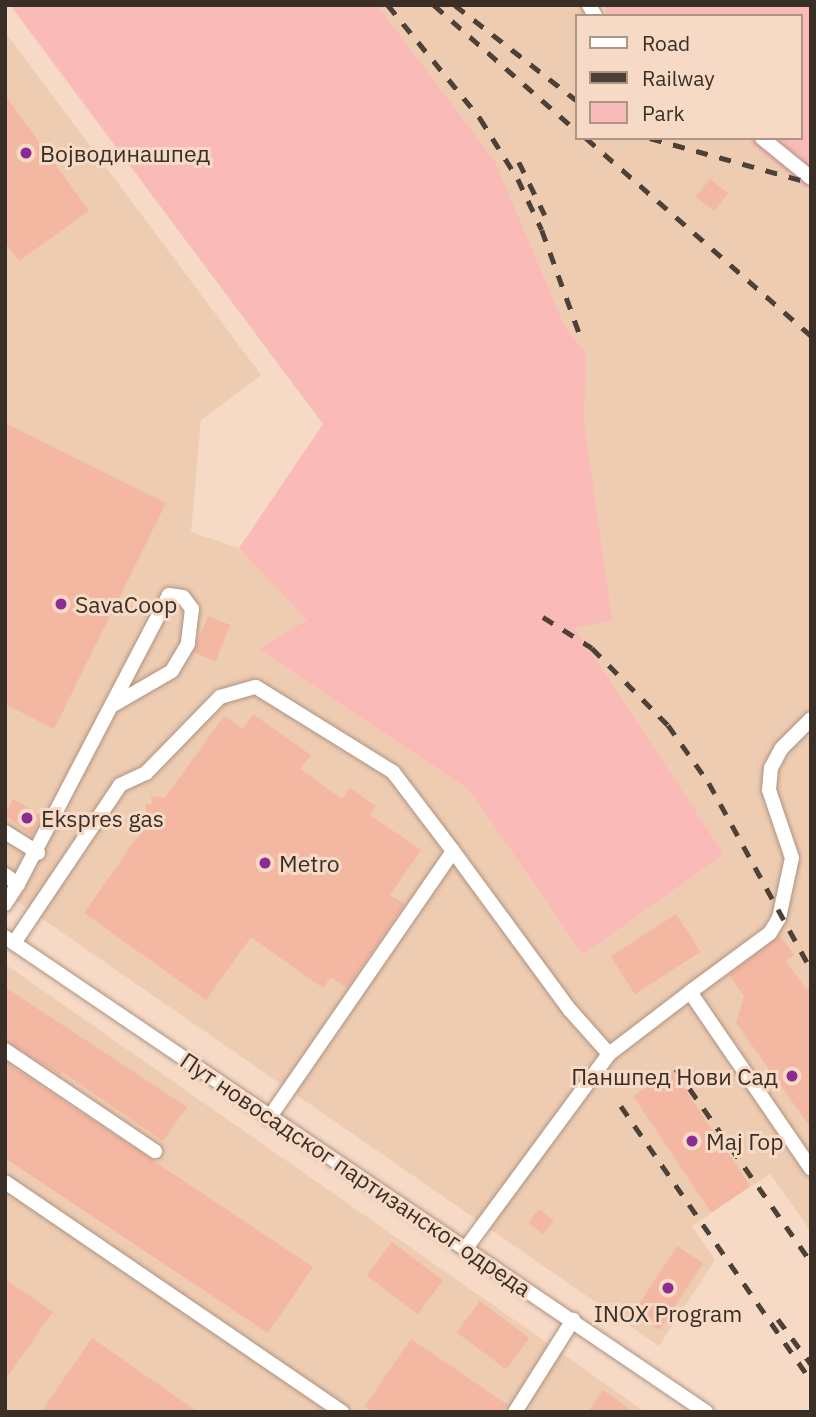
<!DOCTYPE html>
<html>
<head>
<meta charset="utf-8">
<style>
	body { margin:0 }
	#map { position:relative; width:816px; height:1417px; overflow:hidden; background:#f6dac5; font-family:"IBM Plex Sans",sans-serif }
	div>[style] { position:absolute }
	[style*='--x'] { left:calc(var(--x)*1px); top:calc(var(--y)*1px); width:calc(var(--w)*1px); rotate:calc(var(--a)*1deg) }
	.built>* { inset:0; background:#eeccb2 }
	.green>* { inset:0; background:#fabab8 }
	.building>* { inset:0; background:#f4b7a2; transform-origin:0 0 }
	.roads { filter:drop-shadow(0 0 2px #ae9380) drop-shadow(0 0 2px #ae9380) }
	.minor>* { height:14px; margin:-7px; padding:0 7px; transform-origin:7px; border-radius:7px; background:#fff }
	.rail>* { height:4.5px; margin-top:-2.25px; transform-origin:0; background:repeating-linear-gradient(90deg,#4d4037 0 12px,transparent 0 24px) }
	.dots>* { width:19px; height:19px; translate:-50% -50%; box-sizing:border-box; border:4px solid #f6dac5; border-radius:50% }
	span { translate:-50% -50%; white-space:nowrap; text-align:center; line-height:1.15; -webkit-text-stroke:6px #f6dac5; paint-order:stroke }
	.poi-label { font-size:23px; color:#3a2f27 }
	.left { translate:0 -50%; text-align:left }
	.right { translate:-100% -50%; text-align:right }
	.street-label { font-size:23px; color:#3a2f27 }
	.frame { position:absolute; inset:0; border:7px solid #3a2f27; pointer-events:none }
	.legend { position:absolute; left:575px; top:14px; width:228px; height:126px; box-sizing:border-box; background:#f6dac5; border:2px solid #ab9686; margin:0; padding:9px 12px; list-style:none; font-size:21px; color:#3a2f27 }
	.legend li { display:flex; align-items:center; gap:14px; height:35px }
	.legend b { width:35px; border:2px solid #ab9686 }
</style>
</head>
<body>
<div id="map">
	<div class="built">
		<i style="clip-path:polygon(281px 5px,591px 5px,602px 16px,576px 16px,576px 138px,744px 138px,811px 191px,811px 1231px,770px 1174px,692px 1226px,715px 1260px,659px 1346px,5px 893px,5px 32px,261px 375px,201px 420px,191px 532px,239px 548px,308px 620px,260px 649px,469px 790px,583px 955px,724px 854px,473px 474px)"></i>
		<i style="clip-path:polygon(5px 964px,553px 1347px,645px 1412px,5px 1412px)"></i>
	</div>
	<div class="green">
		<i style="clip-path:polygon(10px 5px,377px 5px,495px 162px,564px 325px,586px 354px,584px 423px,612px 620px,575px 628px,724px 854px,583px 955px,469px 790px,259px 649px,307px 620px,239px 548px,323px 424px)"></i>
		<i style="clip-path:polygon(604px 5px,811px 5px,811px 191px,744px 138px,800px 138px,800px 16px,607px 16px)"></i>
	</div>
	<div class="building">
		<i style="clip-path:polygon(5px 95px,89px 211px,19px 261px,5px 242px)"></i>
		<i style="left:710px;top:179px;width:23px;height:23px;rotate:38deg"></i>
		<i style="clip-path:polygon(5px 423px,166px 503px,54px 729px,5px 704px)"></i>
		<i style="left:208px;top:616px;width:24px;height:39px;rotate:22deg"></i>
		<i style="clip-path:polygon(253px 714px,311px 755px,300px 769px,342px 799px,350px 788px,376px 806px,370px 815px,421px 850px,390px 895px,405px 904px,347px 988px,331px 977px,323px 988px,251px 937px,206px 1000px,84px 913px,148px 822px,145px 804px,152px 804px,151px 796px,165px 798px,224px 716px,243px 729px)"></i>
		<i style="clip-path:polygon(13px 799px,42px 816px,32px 836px,5px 815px)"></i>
		<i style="left:676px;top:914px;width:45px;height:78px;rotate:57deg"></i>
		<i style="clip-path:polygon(780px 935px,794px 955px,786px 961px,806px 989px,811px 986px,811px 1128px,736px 1023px,744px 996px,729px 975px)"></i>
		<i style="clip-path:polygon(5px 987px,187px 1107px,163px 1141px,62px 1072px,60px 1075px,5px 1040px)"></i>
		<i style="clip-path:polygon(5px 1062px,313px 1267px,268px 1333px,5px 1158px)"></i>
		<i style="left:672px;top:1070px;width:140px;height:47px;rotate:56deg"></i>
		<i style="left:539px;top:1209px;width:19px;height:17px;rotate:39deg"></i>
		<i style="left:392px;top:1242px;width:64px;height:42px;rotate:37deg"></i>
		<i style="left:677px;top:1246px;width:31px;height:80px;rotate:33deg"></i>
		<i style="clip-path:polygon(5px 1279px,53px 1312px,5px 1380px)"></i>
		<i style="left:480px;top:1301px;width:62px;height:39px;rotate:37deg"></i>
		<i style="clip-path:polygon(92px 1338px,198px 1412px,41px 1412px)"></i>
		<i style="clip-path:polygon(411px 1339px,508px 1405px,503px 1412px,373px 1412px,365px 1406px)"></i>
		<i style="clip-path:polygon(603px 1390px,634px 1412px,588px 1412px)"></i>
	</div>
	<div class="roads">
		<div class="minor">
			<i style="--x:589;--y:5;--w:13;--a:61"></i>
			<i style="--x:762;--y:138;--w:63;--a:39.2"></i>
			<i style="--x:5;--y:832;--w:39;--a:32"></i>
			<i style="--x:5;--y:875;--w:16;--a:35"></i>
			<i style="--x:18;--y:884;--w:24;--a:123"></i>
			<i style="--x:18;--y:884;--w:326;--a:-62.4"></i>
			<i style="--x:169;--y:595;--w:14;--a:8"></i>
			<i style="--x:183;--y:597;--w:15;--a:53"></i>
			<i style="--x:192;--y:609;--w:35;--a:97"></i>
			<i style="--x:188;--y:644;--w:31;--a:121"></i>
			<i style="--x:172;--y:671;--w:68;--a:150"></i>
			<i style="--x:5;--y:937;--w:847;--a:34.12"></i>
			<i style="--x:14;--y:943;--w:190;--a:-56.1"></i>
			<i style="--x:120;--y:785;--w:29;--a:-25"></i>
			<i style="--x:146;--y:773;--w:106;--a:-45.8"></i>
			<i style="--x:220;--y:697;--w:37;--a:-16"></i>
			<i style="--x:256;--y:687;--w:161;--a:31.8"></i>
			<i style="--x:393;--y:772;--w:99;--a:52.8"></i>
			<i style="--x:690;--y:992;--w:99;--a:-36.4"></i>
			<i style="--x:770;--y:933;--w:17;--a:-59"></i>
			<i style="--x:779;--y:918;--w:61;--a:-77.8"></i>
			<i style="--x:792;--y:858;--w:72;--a:-108.7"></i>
			<i style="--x:769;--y:790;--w:22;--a:-85"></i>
			<i style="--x:771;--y:768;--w:21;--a:-62"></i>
			<i style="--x:781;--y:749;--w:42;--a:-45"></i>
			<i style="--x:5;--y:1050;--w:181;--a:34"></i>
			<i style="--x:609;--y:1054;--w:102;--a:-37.4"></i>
			<i style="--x:690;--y:992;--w:214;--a:55.6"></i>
			<i style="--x:269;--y:1118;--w:324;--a:-55.4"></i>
			<i style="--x:453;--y:851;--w:197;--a:53.7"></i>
			<i style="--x:570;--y:1010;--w:59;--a:48.4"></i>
			<i style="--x:609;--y:1054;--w:241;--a:126.4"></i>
			<i style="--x:5;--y:1182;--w:408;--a:34.3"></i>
			<i style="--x:515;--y:1412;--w:109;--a:-57.8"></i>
		</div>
	</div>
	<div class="rail">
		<i style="--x:388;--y:5;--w:146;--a:50.8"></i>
		<i style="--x:480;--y:118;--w:72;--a:58.1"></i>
		<i style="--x:518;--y:179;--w:56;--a:64.8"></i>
		<i style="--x:542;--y:230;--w:109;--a:70.1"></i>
		<i style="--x:434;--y:5;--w:189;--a:41.4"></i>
		<i style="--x:455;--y:5;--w:154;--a:38.1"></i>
		<i style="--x:586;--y:138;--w:300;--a:41.3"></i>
		<i style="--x:650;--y:138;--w:167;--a:15.6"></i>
		<i style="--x:519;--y:162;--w:59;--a:63.9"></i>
		<i style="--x:543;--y:617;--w:58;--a:32.3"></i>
		<i style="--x:592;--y:648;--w:108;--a:45.4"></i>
		<i style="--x:668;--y:725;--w:71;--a:54.7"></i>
		<i style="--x:709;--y:783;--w:212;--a:61.3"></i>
		<i style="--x:676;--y:1069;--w:236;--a:55"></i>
		<i style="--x:621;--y:1106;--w:333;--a:55.3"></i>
		<i style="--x:778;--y:1319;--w:56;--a:53.7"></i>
	</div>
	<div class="dots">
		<i style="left:26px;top:153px;background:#8b2c95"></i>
		<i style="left:61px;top:604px;background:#8b2c95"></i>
		<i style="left:27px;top:818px;background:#8b2c95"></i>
		<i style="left:265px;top:863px;background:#8b2c95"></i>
		<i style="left:792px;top:1076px;background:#8b2c95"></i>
		<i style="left:692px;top:1141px;background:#8b2c95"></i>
		<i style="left:668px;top:1288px;background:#8b2c95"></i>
	</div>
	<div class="poi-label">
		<span class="left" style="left:40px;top:153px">Војводинашпед</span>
		<span class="left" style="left:75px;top:604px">SavaCoop</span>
		<span class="left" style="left:41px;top:818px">Ekspres gas</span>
		<span class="left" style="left:279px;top:863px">Metro</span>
		<span class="right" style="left:778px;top:1076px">Паншпед Нови Сад</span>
		<span class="left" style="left:706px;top:1141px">Мај Гор</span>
		<span style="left:668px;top:1313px">INOX Program</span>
	</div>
	<div class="street-label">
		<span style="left:356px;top:1174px;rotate:34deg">Пут новосадског партизанског одреда</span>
	</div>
	<div class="frame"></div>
	<ul class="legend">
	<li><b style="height:9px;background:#fff"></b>Road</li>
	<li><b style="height:9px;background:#4d4037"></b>Railway</li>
	<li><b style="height:19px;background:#fabab8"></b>Park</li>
	</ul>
</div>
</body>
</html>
